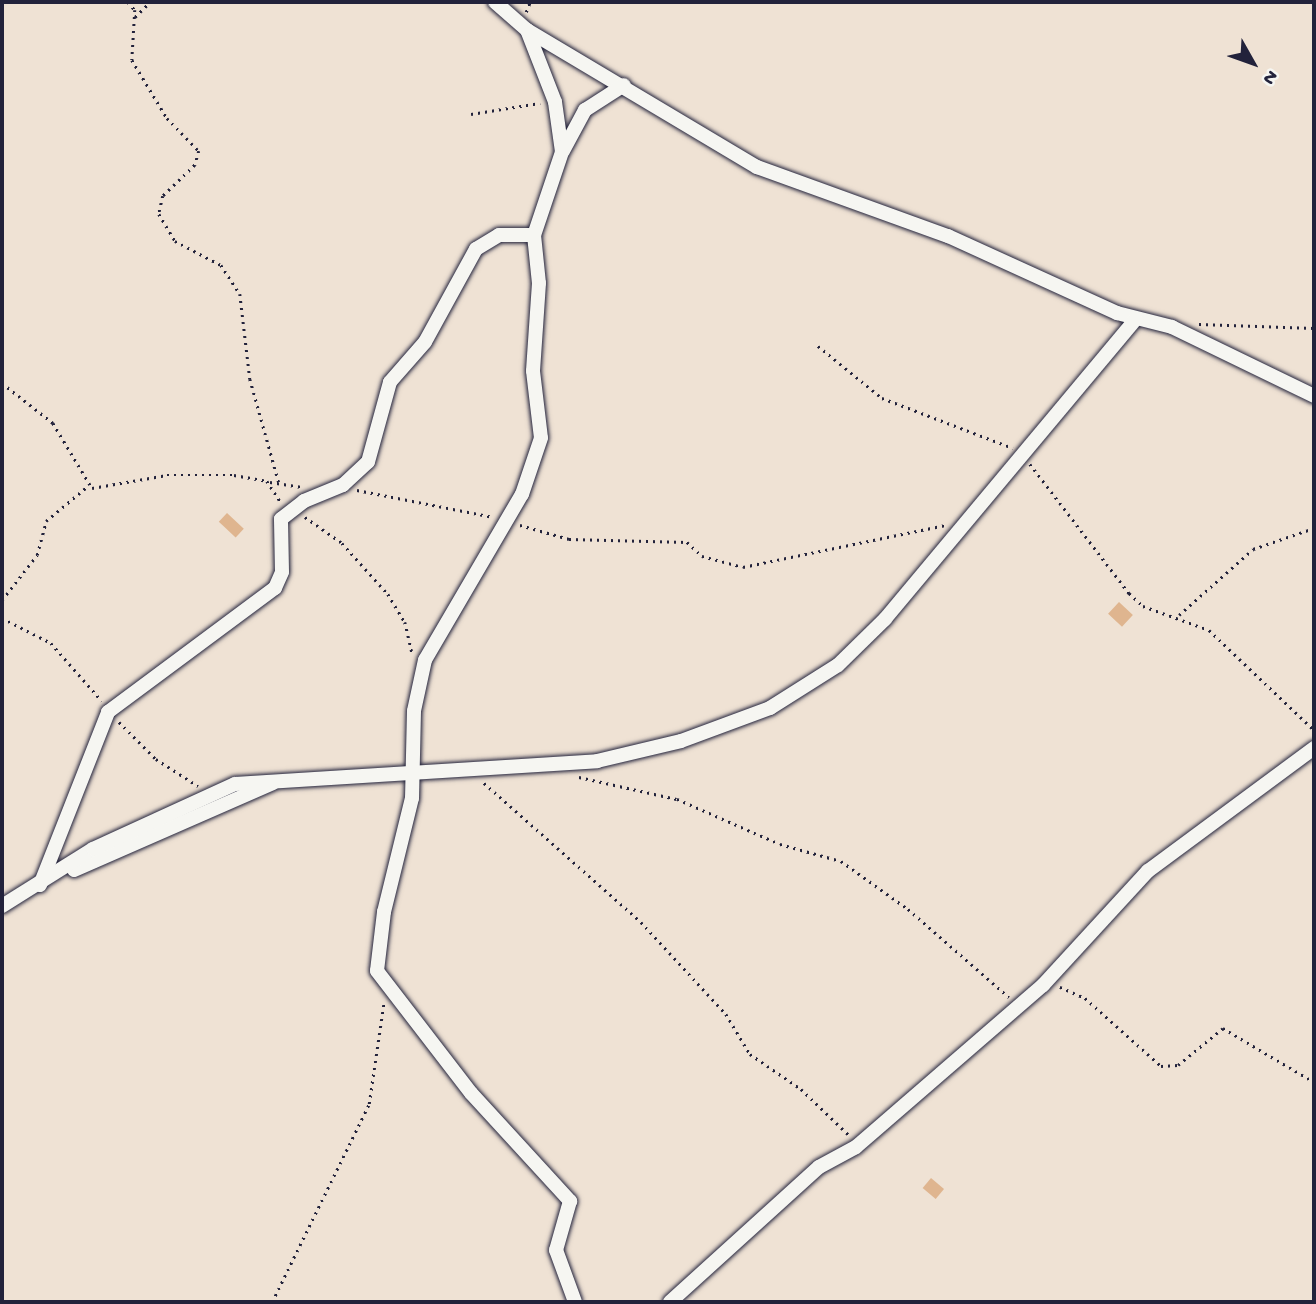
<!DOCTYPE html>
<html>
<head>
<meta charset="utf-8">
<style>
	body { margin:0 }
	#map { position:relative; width:1316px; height:1304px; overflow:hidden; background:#efe2d4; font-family:"Gochi Hand",sans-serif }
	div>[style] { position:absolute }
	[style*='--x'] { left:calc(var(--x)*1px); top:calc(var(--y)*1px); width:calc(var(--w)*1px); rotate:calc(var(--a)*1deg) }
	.building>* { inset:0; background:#dfb58f; transform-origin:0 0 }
	.path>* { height:2.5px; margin-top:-1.25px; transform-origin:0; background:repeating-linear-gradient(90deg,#22223b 0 2px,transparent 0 7px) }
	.roads { filter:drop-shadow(0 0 2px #22223b) drop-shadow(0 0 2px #22223b) }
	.minor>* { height:14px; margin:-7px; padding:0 7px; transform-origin:7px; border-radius:7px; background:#f6f6f2 }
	span { translate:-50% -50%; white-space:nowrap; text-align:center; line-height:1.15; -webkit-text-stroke:5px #f6f6f2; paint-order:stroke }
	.frame { position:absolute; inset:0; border:4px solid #22223b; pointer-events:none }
	.north { position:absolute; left:1218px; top:28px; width:70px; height:70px; -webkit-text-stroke:5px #f6f6f2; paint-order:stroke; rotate:130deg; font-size:19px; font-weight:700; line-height:28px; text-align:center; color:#22223b }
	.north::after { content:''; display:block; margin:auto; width:24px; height:32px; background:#22223b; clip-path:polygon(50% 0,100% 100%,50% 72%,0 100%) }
</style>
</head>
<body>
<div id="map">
	<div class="building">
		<i style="left:227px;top:513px;width:23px;height:12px;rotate:43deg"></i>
		<i style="left:1119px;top:602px;width:19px;height:16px;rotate:43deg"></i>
		<i style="left:931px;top:1178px;width:17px;height:13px;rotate:40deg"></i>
	</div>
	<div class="path">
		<i style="--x:128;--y:2;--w:11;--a:49"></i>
		<i style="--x:135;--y:10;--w:50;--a:93.4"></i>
		<i style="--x:132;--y:60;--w:68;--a:58.9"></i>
		<i style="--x:167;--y:118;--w:46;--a:45.9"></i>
		<i style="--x:199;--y:151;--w:15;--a:106"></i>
		<i style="--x:195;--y:165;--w:45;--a:135.9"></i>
		<i style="--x:163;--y:196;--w:18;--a:103"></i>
		<i style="--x:159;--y:214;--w:31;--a:59"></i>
		<i style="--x:175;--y:241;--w:52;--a:27.6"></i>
		<i style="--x:221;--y:265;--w:35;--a:57"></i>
		<i style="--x:240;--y:294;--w:86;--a:83.3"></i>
		<i style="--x:250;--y:379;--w:108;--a:74.4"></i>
		<i style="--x:526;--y:12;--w:11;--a:-68"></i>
		<i style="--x:135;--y:17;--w:21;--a:-45"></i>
		<i style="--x:471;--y:114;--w:70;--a:-9.1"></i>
		<i style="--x:1199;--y:324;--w:115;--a:2"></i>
		<i style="--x:818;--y:346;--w:82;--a:39.1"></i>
		<i style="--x:882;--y:398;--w:140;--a:20.9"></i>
		<i style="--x:2;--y:383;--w:65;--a:38.1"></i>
		<i style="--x:53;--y:423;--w:76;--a:59"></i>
		<i style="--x:92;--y:488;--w:76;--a:-9.8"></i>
		<i style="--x:167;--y:475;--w:67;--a:0"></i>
		<i style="--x:234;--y:475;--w:34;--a:10"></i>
		<i style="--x:267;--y:481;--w:24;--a:57"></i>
		<i style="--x:1030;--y:464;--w:163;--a:52.5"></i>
		<i style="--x:1129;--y:593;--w:19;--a:43"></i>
		<i style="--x:1143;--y:606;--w:70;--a:20"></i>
		<i style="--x:1209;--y:630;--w:145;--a:43.6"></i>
		<i style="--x:270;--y:482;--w:31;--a:9"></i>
		<i style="--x:357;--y:490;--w:139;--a:11.2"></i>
		<i style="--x:305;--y:517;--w:45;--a:35.1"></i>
		<i style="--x:342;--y:543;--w:69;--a:48"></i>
		<i style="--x:388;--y:594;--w:33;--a:59"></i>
		<i style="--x:405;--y:622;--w:32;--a:77"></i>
		<i style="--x:520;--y:525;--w:51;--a:15.9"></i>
		<i style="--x:569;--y:539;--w:118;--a:1.5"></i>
		<i style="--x:687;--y:542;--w:21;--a:43"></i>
		<i style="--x:702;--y:556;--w:42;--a:15"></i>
		<i style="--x:743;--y:567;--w:207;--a:-11.7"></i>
		<i style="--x:2;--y:600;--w:57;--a:-52.1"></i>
		<i style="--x:37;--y:555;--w:35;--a:-75"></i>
		<i style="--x:46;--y:521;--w:56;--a:-39.9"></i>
		<i style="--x:1179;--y:615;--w:99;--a:-41.7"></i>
		<i style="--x:1253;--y:549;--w:65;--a:-19"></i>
		<i style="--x:2;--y:618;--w:55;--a:27"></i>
		<i style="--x:51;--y:643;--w:77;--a:48.7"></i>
		<i style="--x:119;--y:722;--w:52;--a:45"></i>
		<i style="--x:156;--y:759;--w:50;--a:32.7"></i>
		<i style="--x:579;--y:777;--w:100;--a:12.7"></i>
		<i style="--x:677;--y:799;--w:112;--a:23.6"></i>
		<i style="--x:780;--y:844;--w:63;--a:15.6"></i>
		<i style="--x:841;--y:861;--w:82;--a:35.6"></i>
		<i style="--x:908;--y:909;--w:134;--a:41.1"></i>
		<i style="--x:484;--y:783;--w:210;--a:41.5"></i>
		<i style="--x:641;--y:922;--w:125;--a:47.3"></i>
		<i style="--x:726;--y:1014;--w:47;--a:59"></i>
		<i style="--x:750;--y:1054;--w:62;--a:34.5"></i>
		<i style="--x:801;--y:1089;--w:66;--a:43.8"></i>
		<i style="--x:1060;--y:987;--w:27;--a:24"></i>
		<i style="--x:1085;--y:998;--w:102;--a:41.8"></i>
		<i style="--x:1161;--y:1066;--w:17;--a:-3"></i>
		<i style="--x:1178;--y:1065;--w:58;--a:-39.4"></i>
		<i style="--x:1223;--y:1028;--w:106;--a:30.7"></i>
		<i style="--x:272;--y:1302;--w:220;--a:-63.9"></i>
		<i style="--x:369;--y:1104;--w:104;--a:-81.7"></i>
	</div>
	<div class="roads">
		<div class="minor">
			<i style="--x:495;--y:2;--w:43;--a:41.2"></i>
			<i style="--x:527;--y:30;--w:268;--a:30.8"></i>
			<i style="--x:757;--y:167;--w:203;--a:19.9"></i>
			<i style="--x:948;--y:236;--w:186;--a:24.5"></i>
			<i style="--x:1117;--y:313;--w:57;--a:14.3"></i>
			<i style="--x:1172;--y:327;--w:158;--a:25.9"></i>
			<i style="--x:527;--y:30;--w:77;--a:68.7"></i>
			<i style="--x:555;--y:102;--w:50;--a:82"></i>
			<i style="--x:562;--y:152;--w:88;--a:108.6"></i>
			<i style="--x:534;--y:235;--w:48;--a:84.1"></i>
			<i style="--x:539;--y:283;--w:88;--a:93.9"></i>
			<i style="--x:533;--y:371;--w:67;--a:83.2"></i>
			<i style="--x:541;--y:438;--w:59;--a:108.7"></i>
			<i style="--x:522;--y:494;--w:192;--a:120.3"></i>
			<i style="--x:425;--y:660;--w:52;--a:102.2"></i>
			<i style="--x:414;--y:711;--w:87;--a:91.3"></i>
			<i style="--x:412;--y:798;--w:117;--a:103.8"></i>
			<i style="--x:384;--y:912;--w:59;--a:96.8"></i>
			<i style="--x:377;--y:971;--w:154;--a:52.4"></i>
			<i style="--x:471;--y:1093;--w:147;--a:47.5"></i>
			<i style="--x:570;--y:1201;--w:51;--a:105.9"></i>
			<i style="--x:556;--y:1250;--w:55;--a:69.9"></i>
			<i style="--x:563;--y:151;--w:47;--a:-61.8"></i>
			<i style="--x:585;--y:110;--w:46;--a:-32.7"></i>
			<i style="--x:74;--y:870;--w:217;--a:-23.6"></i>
			<i style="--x:40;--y:885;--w:186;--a:-68.5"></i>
			<i style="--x:108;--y:712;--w:208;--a:-36.6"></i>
			<i style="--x:275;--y:588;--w:17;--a:-66"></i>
			<i style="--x:282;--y:572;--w:53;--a:-91.1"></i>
			<i style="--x:281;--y:519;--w:29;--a:-38"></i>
			<i style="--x:304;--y:501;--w:42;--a:-22.3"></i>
			<i style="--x:343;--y:485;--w:34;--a:-43"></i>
			<i style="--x:368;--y:462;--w:83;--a:-74.6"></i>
			<i style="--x:390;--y:382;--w:53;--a:-48.8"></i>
			<i style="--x:425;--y:342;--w:106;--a:-61.3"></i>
			<i style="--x:476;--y:249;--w:27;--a:-31"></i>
			<i style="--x:499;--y:235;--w:35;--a:0"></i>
			<i style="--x:2;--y:906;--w:107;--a:-32.1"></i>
			<i style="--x:93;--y:849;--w:156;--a:-24.6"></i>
			<i style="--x:235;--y:784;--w:363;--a:-3.6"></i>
			<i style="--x:597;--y:761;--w:86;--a:-13.4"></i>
			<i style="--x:681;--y:741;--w:95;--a:-20.3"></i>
			<i style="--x:770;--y:708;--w:80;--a:-32.3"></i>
			<i style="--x:838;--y:665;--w:66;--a:-44.4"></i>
			<i style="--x:885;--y:619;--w:391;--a:-50.1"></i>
			<i style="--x:670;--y:1302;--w:201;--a:-42.2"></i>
			<i style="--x:819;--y:1167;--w:42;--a:-28.4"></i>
			<i style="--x:856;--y:1147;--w:247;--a:-40.9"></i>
			<i style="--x:1043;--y:985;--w:155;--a:-47.4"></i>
			<i style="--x:1148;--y:871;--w:207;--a:-36.5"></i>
		</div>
	</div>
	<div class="frame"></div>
	<div class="north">N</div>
</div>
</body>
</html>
